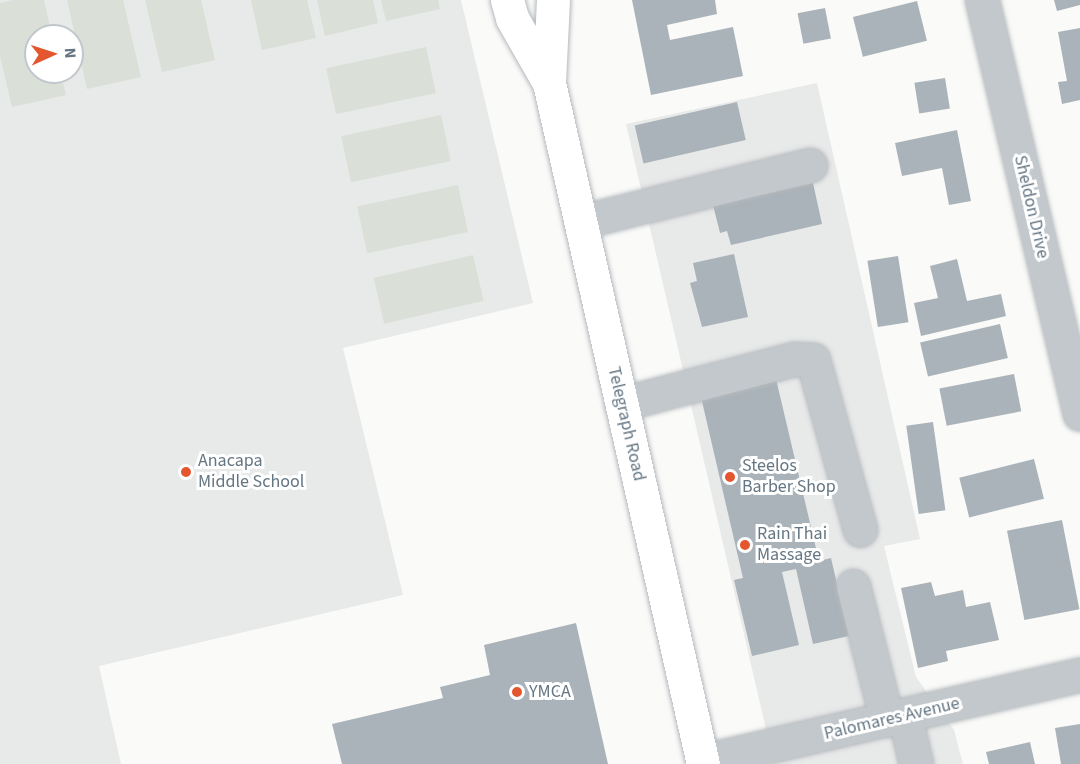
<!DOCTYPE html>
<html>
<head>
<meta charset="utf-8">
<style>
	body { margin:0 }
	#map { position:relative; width:1080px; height:764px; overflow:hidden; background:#fafaf8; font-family:"Source Sans 3",sans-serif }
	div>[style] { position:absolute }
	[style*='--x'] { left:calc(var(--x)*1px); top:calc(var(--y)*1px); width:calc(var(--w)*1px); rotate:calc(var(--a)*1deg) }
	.built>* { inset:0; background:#e8e9e9 }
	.green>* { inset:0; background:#dadfd7; transform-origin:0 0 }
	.building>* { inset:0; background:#aab3b9; transform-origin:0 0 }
	.roads { filter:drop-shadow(0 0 2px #b5babe) drop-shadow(0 0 2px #b5babe) }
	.minor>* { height:33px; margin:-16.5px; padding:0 16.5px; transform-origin:16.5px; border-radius:16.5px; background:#c3c8cc }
	.major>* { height:33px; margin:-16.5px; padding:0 16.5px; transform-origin:16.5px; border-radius:16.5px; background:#fff }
	.dots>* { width:16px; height:16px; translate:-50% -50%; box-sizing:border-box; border:3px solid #fff; border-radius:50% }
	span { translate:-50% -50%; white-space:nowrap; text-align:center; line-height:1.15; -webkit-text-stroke:6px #fff; paint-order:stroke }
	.street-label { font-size:18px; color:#657683 }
	.poi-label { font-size:18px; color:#657683 }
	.left { translate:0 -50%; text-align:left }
	.north { position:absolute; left:24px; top:24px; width:60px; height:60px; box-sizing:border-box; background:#fff; border:2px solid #c1c8cd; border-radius:50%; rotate:87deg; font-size:16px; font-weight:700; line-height:24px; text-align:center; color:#657683 }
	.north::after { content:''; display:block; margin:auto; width:21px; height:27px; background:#e4572e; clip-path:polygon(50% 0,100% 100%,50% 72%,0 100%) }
</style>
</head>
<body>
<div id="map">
	<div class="built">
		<i style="clip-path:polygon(evenodd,0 0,461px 0,533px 303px,343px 348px,403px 595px,99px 666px,121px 764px,0 764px,0 0,36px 36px,72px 36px,72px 72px,36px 72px,36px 36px)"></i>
		<i style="clip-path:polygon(817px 83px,920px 539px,884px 546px,916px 677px,954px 730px,963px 764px,774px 764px,626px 124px)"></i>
	</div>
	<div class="green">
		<i style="clip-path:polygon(12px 0,44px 0,52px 36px,36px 36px,36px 72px,60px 72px,66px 95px,12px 107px,0 56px,0 3px)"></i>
		<i style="clip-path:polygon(67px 0,123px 0,141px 77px,87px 89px)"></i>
		<i style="clip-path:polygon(145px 0,201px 0,215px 60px,162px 72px)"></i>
		<i style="clip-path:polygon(251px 0,307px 0,316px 38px,262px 50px)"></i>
		<i style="clip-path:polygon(317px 0,373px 0,378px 23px,325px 36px)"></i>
		<i style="clip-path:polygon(381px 0,438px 0,440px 9px,386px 21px)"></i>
		<i style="left:426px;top:47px;width:47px;height:102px;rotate:78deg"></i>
		<i style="left:441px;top:115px;width:47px;height:102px;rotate:78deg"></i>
		<i style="left:458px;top:185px;width:48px;height:103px;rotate:78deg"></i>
		<i style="left:473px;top:255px;width:47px;height:102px;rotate:77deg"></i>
	</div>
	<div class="building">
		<i style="clip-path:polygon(632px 0,715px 0,717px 14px,667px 25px,670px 40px,733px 27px,743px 76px,651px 95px)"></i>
		<i style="clip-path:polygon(1054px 0,1080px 0,1080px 5px,1057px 11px)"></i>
		<i style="left:917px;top:1px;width:41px;height:66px;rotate:76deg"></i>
		<i style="left:825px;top:8px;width:31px;height:28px;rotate:79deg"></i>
		<i style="clip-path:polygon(1080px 28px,1080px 100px,1062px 104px,1058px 82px,1067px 81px,1058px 32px)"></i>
		<i style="left:945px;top:78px;width:31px;height:31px;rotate:81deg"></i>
		<i style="left:737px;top:102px;width:39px;height:105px;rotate:77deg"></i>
		<i style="clip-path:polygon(957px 130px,971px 201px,949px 205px,942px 168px,902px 176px,895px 143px)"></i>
		<i style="clip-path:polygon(813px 183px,822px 224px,731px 245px,727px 231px,720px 233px,712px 201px,729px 197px,730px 202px)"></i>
		<i style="clip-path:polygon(734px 254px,748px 317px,702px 327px,690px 283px,697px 281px,693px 263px)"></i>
		<i style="left:898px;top:256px;width:67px;height:31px;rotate:81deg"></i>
		<i style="clip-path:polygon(957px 259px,967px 301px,1001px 294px,1006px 316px,921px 336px,914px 303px,938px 298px,930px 266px)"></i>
		<i style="left:1000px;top:324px;width:35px;height:82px;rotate:77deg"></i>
		<i style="left:1014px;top:374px;width:38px;height:76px;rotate:79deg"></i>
		<i style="clip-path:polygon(776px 379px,819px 561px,831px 558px,849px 636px,813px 644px,796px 569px,782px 572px,799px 645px,752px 656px,734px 580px,743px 578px,701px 397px)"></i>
		<i style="left:933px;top:422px;width:89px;height:27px;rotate:82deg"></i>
		<i style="left:1034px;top:459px;width:41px;height:77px;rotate:76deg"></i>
		<i style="left:1062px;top:520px;width:91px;height:56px;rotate:79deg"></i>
		<i style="clip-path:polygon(931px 582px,935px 596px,963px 590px,966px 607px,990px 602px,999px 640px,946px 651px,948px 661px,918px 668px,901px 588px)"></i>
		<i style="clip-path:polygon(576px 623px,608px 764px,342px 764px,332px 724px,443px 698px,440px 687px,490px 675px,484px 645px)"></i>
		<i style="clip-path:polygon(1080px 724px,1080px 764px,1061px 764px,1055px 728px)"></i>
		<i style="clip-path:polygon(1030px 742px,1035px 764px,989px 764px,986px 752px)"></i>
	</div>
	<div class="roads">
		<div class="minor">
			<i style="--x:982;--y:0;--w:425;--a:76.7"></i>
			<i style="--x:580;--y:222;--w:237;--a:-13.9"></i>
			<i style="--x:621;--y:404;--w:179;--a:-14.6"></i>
			<i style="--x:794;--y:359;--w:19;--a:3"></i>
			<i style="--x:813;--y:360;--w:176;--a:74.5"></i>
			<i style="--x:853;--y:586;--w:138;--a:75.8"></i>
			<i style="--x:905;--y:717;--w:48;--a:76.8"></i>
			<i style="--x:703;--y:761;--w:387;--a:-12.9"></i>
		</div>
		<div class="major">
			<i style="--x:507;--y:0;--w:19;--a:74"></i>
			<i style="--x:512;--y:18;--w:75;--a:60.4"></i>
			<i style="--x:553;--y:0;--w:83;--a:92.8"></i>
			<i style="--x:549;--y:83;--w:698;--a:77.26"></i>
		</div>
	</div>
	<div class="dots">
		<i style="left:186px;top:472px;background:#e4572e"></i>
		<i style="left:730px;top:477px;background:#e4572e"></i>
		<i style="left:745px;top:545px;background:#e4572e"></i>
		<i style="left:517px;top:692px;background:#e4572e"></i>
	</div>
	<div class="street-label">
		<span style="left:1031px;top:207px;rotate:77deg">Sheldon Drive</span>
		<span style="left:626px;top:424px;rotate:77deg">Telegraph Road</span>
		<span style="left:892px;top:719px;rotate:-13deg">Palomares Avenue</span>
	</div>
	<div class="poi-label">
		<span class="left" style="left:198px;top:472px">Anacapa<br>Middle School</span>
		<span class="left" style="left:742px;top:477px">Steelos<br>Barber Shop</span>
		<span class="left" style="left:757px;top:545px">Rain Thai<br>Massage</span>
		<span class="left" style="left:529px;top:692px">YMCA</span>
	</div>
	<div class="north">N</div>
</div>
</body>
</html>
